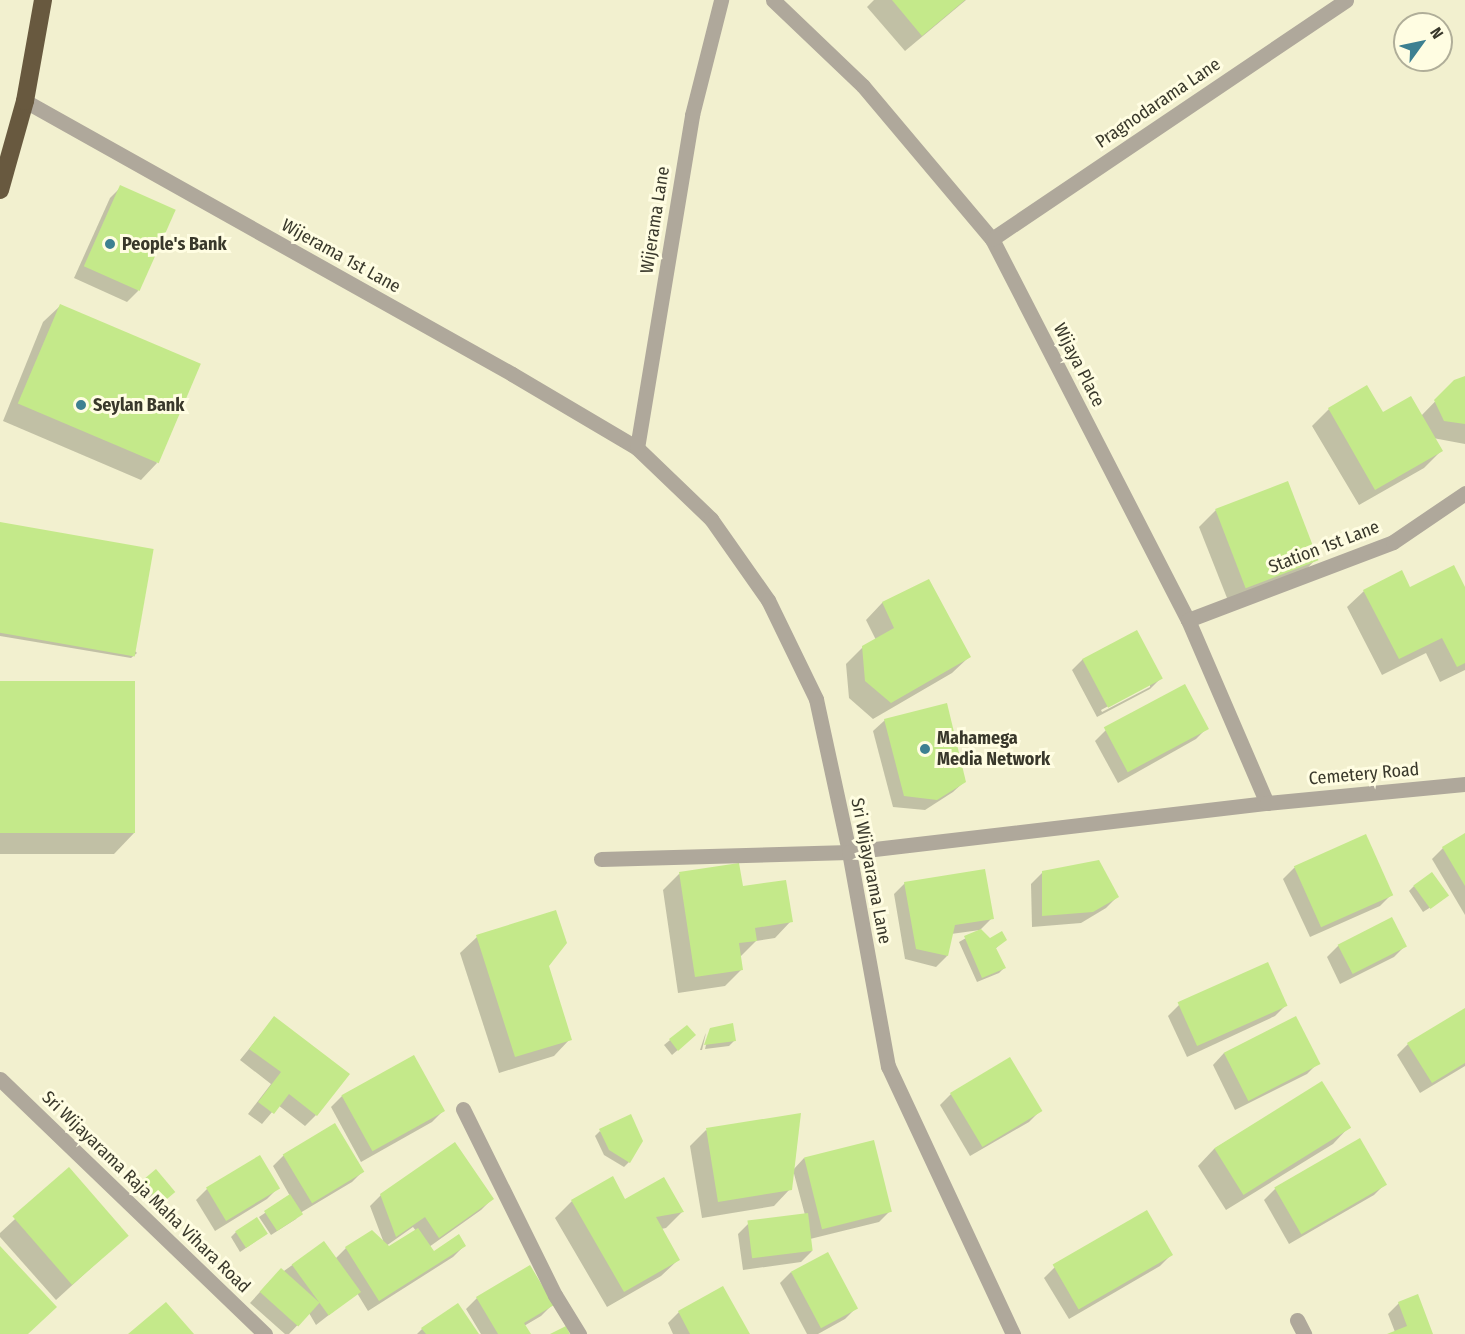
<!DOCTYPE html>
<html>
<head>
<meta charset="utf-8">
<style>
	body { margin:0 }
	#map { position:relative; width:1465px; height:1334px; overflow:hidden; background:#f2f0cf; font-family:"Fira Sans Condensed",sans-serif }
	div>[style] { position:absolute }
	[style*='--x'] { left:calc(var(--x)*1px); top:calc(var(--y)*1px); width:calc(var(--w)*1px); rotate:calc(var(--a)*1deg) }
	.shadow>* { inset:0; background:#0003 }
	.building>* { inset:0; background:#c4e98a; transform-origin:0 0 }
	.street>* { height:15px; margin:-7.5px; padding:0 7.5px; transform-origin:7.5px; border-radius:7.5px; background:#afa89b }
	.highway>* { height:18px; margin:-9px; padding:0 9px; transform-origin:9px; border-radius:9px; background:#68593f }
	.dots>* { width:16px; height:16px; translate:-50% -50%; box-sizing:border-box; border:3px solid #fffde2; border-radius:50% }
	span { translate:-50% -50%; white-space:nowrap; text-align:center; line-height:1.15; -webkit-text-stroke:6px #fffde2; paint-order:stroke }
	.street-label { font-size:18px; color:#39382b }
	.poi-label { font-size:18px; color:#39382b; font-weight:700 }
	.left { translate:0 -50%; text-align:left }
	.north { position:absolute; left:1393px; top:12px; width:60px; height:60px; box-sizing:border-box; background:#fffde2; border:2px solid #b0ae99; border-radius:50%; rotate:57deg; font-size:16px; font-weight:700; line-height:24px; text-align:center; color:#39382b }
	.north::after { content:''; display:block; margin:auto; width:21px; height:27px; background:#3d8091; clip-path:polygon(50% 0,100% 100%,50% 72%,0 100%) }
</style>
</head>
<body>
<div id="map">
	<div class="shadow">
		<i style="clip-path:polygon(874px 0,966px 0,905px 51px,867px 7px)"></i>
		<i style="clip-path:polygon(121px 187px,138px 291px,127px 302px,74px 278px,110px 198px)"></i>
		<i style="clip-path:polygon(60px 306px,157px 463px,141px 480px,3px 421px,43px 322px)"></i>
		<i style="clip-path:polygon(1465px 378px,1465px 444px,1433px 438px,1441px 451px,1424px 468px,1359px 505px,1312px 426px,1329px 409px,1421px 416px,1455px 381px)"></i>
		<i style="clip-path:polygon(1287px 483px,1316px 559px,1300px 576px,1229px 603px,1199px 527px,1216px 510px)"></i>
		<i style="clip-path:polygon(0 524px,137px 653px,131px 658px,0 636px)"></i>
		<i style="clip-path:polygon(929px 581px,969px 657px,952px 673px,873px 719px,849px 698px,846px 664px,863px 647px,876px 640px,866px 620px,882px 603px)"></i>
		<i style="clip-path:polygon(1410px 589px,1465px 590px,1465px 670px,1440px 682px,1426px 653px,1382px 675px,1347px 607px,1364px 591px)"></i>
		<i style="clip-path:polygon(evenodd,1083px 659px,1161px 678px,1150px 689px,1097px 717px,1072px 670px,1083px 659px,1150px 684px,1150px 687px,1102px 712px,1101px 710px,1150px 684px)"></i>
		<i style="clip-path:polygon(0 683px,135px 832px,114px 854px,0 854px)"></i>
		<i style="clip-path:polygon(885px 720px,965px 781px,953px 792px,925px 810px,893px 807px,873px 731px)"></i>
		<i style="clip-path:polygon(1207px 728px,1196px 739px,1118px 783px,1095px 741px,1106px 730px)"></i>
		<i style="clip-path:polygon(1465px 835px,1465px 915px,1432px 859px,1443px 848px)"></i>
		<i style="clip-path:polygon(1365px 836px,1391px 895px,1380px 906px,1310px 937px,1283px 879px,1294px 868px)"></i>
		<i style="clip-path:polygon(1042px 873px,1117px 897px,1106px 908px,1081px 923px,1032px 927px,1031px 884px)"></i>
		<i style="clip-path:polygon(679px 874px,741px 888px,791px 921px,775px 938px,756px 941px,740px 957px,742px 969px,725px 986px,678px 993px,663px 890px)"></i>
		<i style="clip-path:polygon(905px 883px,992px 918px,980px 930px,990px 940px,1005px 940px,995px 949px,1005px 967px,999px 973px,977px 982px,959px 942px,980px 930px,951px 934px,947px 956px,936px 967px,905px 959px,894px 894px)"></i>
		<i style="clip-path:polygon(1414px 886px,1442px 900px,1423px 912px,1409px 891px)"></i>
		<i style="clip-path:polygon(477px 937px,570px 1039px,554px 1056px,499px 1073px,460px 953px)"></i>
		<i style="clip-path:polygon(1338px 946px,1405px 946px,1394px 957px,1340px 984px,1327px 957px)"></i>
		<i style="clip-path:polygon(1179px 1005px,1286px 1005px,1275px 1016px,1187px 1057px,1168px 1016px)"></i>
		<i style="clip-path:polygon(1465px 1010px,1465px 1066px,1420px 1093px,1397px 1055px,1408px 1044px)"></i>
		<i style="clip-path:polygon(274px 1018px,316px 1115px,305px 1126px,278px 1105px,262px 1124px,248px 1114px,271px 1084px,240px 1060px)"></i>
		<i style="clip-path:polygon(686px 1027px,689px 1040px,672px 1055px,664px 1045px)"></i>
		<i style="clip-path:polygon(710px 1029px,734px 1041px,729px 1046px,705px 1049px)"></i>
		<i style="clip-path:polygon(706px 1033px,702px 1050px,700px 1050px,705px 1035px)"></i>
		<i style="clip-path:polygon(1224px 1053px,1318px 1063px,1307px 1074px,1235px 1110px,1213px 1065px)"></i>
		<i style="clip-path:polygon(1322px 1083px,1349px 1127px,1333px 1144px,1226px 1210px,1198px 1166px,1214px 1149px)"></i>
		<i style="clip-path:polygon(951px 1094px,1040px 1111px,1029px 1122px,970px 1156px,940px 1105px)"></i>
		<i style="clip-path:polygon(342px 1096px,443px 1111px,432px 1122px,361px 1162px,331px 1107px)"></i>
		<i style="clip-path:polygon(706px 1130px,790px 1189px,774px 1206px,702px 1218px,690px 1146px)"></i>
		<i style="clip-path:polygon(600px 1131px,629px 1162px,624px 1167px,604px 1155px,595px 1136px)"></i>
		<i style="clip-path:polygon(1359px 1140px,1385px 1184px,1374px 1195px,1289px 1244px,1264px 1200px,1275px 1189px)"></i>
		<i style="clip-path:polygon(284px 1155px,363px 1171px,352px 1182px,300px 1213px,296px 1219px,271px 1235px,259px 1217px,290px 1196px,273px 1166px)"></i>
		<i style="clip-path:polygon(804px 1158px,890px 1211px,879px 1222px,810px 1239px,812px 1251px,801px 1262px,743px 1270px,738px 1234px,749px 1223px,805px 1215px,793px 1170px)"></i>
		<i style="clip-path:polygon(69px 1169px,127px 1235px,56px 1300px,0 1237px,0 1233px)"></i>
		<i style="clip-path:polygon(142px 1182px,168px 1197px,155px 1208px,137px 1187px)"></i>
		<i style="clip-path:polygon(278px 1188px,267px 1199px,215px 1231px,196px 1200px,207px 1189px)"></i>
		<i style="clip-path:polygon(evenodd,381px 1195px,492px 1199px,481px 1210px,429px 1247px,433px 1253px,464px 1246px,453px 1257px,368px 1311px,357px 1293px,316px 1325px,309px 1313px,289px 1334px,285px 1334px,250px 1303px,270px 1281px,323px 1243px,335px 1259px,346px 1248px,384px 1243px,370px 1206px,381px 1195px,413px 1227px,416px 1231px,389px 1248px,386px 1246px,413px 1227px)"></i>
		<i style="clip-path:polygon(572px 1201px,625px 1201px,682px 1212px,666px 1228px,661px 1229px,678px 1260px,661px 1276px,607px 1307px,555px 1218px)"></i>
		<i style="clip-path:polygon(236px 1232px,266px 1234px,240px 1252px,231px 1237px)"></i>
		<i style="clip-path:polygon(1171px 1255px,1160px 1266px,1069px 1319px,1044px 1278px,1055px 1267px)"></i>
		<i style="clip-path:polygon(791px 1272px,856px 1308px,845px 1319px,818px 1334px,807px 1334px,780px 1283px)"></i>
		<i style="clip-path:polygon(723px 1288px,748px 1334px,673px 1334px,668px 1323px,679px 1312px)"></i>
		<i style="clip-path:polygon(477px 1298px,552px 1305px,541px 1316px,524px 1326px,529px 1334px,481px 1334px,466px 1309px)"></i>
		<i style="clip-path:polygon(1399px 1303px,1432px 1334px,1390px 1334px,1395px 1332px,1388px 1314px)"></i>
		<i style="clip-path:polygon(422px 1329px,478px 1334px,417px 1334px)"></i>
	</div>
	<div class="building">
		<i style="clip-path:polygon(892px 0,965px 0,922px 36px)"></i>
		<i style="left:120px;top:185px;width:61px;height:89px;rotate:24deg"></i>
		<i style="left:60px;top:304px;width:153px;height:108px;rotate:23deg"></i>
		<i style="clip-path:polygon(1465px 376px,1465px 424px,1444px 421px,1434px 400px,1454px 380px)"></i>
		<i style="clip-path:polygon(1367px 385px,1383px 412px,1411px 396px,1443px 451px,1375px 490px,1328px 408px)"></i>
		<i style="left:1288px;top:481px;width:85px;height:78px;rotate:69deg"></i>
		<i style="left:0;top:522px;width:156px;height:109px;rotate:10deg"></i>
		<i style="clip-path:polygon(1454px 565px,1465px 587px,1465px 663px,1457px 667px,1442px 638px,1399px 659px,1363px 590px,1402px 570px,1410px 587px)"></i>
		<i style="clip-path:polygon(929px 579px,971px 657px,891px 703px,865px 681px,862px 646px,894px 628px,882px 602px)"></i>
		<i style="left:1137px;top:630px;width:55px;height:62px;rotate:62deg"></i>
		<i style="left:0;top:681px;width:135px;height:152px"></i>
		<i style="left:1185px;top:684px;width:51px;height:92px;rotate:62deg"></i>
		<i style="clip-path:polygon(947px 703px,966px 782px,937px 800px,904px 796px,884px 719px)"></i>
		<i style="clip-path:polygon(1465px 833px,1465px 886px,1442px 847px)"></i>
		<i style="left:1366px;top:834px;width:67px;height:79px;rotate:66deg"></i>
		<i style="clip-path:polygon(1099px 860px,1119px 897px,1093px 912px,1042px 916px,1042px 871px)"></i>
		<i style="clip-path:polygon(739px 863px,743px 886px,786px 880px,793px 922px,755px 928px,757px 941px,739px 943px,743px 970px,695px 977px,679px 872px)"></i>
		<i style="clip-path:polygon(985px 869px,994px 919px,955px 925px,948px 956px,916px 949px,904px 882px)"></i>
		<i style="left:1432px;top:872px;width:29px;height:23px;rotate:54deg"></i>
		<i style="clip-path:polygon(556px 910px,567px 943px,549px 966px,572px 1040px,515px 1057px,476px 935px)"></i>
		<i style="left:1392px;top:917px;width:33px;height:61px;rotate:63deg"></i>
		<i style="clip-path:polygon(981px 929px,990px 938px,1002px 931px,1007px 940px,996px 948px,1006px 968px,982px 978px,964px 936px)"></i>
		<i style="left:1268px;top:962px;width:48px;height:99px;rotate:66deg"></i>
		<i style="clip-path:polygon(1465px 1008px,1465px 1063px,1432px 1083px,1407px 1043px)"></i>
		<i style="clip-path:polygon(274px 1016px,350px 1074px,317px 1116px,289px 1094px,274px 1114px,258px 1102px,281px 1072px,249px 1049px)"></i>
		<i style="left:1296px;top:1016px;width:54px;height:81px;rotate:63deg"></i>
		<i style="clip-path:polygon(733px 1023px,736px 1041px,704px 1045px,710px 1028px)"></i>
		<i style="clip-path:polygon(687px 1025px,696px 1035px,678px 1051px,669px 1039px)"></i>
		<i style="left:414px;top:1055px;width:64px;height:83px;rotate:61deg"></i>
		<i style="left:1010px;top:1057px;width:63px;height:70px;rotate:59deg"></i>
		<i style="left:1322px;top:1081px;width:55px;height:127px;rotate:58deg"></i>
		<i style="clip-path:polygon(801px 1113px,792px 1190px,718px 1202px,706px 1128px)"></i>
		<i style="clip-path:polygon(631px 1114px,643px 1141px,630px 1163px,609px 1150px,599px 1129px)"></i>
		<i style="left:335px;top:1123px;width:57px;height:61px;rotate:59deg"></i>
		<i style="left:1360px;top:1138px;width:54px;height:99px;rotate:60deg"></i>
		<i style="left:874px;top:1140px;width:74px;height:72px;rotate:76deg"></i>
		<i style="clip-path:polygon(455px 1142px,494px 1199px,439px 1238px,425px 1217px,396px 1237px,380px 1194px)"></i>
		<i style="left:260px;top:1155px;width:39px;height:63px;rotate:59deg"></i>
		<i style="left:69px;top:1167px;width:91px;height:75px;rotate:49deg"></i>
		<i style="left:156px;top:1169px;width:30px;height:19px;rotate:50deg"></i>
		<i style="clip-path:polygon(613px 1176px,625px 1199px,664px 1177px,684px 1212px,656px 1217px,680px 1260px,624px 1292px,571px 1200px)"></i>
		<i style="left:290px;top:1194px;width:24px;height:31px;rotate:57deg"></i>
		<i style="left:1147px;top:1210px;width:52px;height:109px;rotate:60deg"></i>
		<i style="left:808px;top:1213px;width:38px;height:61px;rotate:83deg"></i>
		<i style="left:257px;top:1217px;width:20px;height:26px;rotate:57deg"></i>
		<i style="clip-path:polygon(418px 1228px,434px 1251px,459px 1234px,466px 1246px,379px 1301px,345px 1247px,372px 1230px,389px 1246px)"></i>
		<i style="left:324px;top:1241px;width:63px;height:40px;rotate:54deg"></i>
		<i style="clip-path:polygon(0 1246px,57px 1307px,28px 1334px,0 1334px)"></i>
		<i style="left:828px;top:1252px;width:64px;height:42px;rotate:62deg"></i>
		<i style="clip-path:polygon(530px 1265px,554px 1305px,524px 1323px,531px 1334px,498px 1334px,476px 1297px)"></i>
		<i style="left:281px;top:1268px;width:52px;height:32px;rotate:42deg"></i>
		<i style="clip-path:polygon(723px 1286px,750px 1334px,690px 1334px,678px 1311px)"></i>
		<i style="clip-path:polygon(1418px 1294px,1433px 1334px,1387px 1334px,1407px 1326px,1398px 1302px)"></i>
		<i style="clip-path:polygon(166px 1302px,194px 1334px,128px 1334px)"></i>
		<i style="clip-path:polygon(458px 1303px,479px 1334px,426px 1334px,421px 1328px)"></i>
		<i style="clip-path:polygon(566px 1326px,570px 1334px,550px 1334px)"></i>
	</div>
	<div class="street">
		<i style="--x:773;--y:0;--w:124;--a:43.7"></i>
		<i style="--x:863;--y:86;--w:200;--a:49.9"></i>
		<i style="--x:992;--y:239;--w:428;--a:62.8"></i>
		<i style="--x:1188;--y:620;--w:199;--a:66.7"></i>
		<i style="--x:25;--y:101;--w:558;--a:29.27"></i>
		<i style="--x:512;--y:374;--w:145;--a:30.6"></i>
		<i style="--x:637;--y:448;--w:103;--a:43.8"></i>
		<i style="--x:711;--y:519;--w:99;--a:54.9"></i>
		<i style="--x:768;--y:600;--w:110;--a:64.1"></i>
		<i style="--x:816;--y:699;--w:157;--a:77.8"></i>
		<i style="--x:849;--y:852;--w:218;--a:79.7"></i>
		<i style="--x:888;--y:1066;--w:296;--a:65"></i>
		<i style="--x:992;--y:239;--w:427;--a:-34"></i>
		<i style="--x:637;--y:448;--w:338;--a:-80.6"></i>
		<i style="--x:692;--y:115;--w:119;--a:-75.8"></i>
		<i style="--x:1188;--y:620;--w:219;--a:-20.8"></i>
		<i style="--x:1393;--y:542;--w:87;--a:-34.2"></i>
		<i style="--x:601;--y:859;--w:248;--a:-1.6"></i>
		<i style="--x:849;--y:852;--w:421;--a:-6.7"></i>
		<i style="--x:1267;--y:803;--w:199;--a:-5.5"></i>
		<i style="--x:0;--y:1079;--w:368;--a:43.9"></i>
		<i style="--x:463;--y:1109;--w:208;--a:63.7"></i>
		<i style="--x:555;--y:1295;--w:46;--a:58.4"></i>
		<i style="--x:1297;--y:1320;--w:16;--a:63"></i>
	</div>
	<div class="highway">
		<i style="--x:0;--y:190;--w:92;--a:-74.3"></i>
		<i style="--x:25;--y:101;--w:103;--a:-79.9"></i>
	</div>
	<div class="dots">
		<i style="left:110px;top:244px;background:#3d8091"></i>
		<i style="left:81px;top:405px;background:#3d8091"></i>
		<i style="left:925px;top:749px;background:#3d8091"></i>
	</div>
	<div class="street-label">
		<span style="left:1158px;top:103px;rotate:-34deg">Pragnodarama Lane</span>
		<span style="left:655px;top:220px;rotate:-81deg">Wijerama Lane</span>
		<span style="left:341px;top:256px;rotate:29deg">Wijerama 1st Lane</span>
		<span style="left:1079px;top:365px;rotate:63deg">Wijaya Place</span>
		<span style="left:1324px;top:547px;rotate:-21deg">Station 1st Lane</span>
		<span style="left:1364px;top:774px;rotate:-5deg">Cemetery Road</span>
		<span style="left:871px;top:871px;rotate:79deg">Sri Wijayarama Lane</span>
		<span style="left:146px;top:1192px;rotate:44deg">Sri Wijayarama Raja Maha Vihara Road</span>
	</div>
	<div class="poi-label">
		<span class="left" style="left:122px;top:244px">People's Bank</span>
		<span class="left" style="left:93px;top:405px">Seylan Bank</span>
		<span class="left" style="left:937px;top:749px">Mahamega<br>Media Network</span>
	</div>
	<div class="north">N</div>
</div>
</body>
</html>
